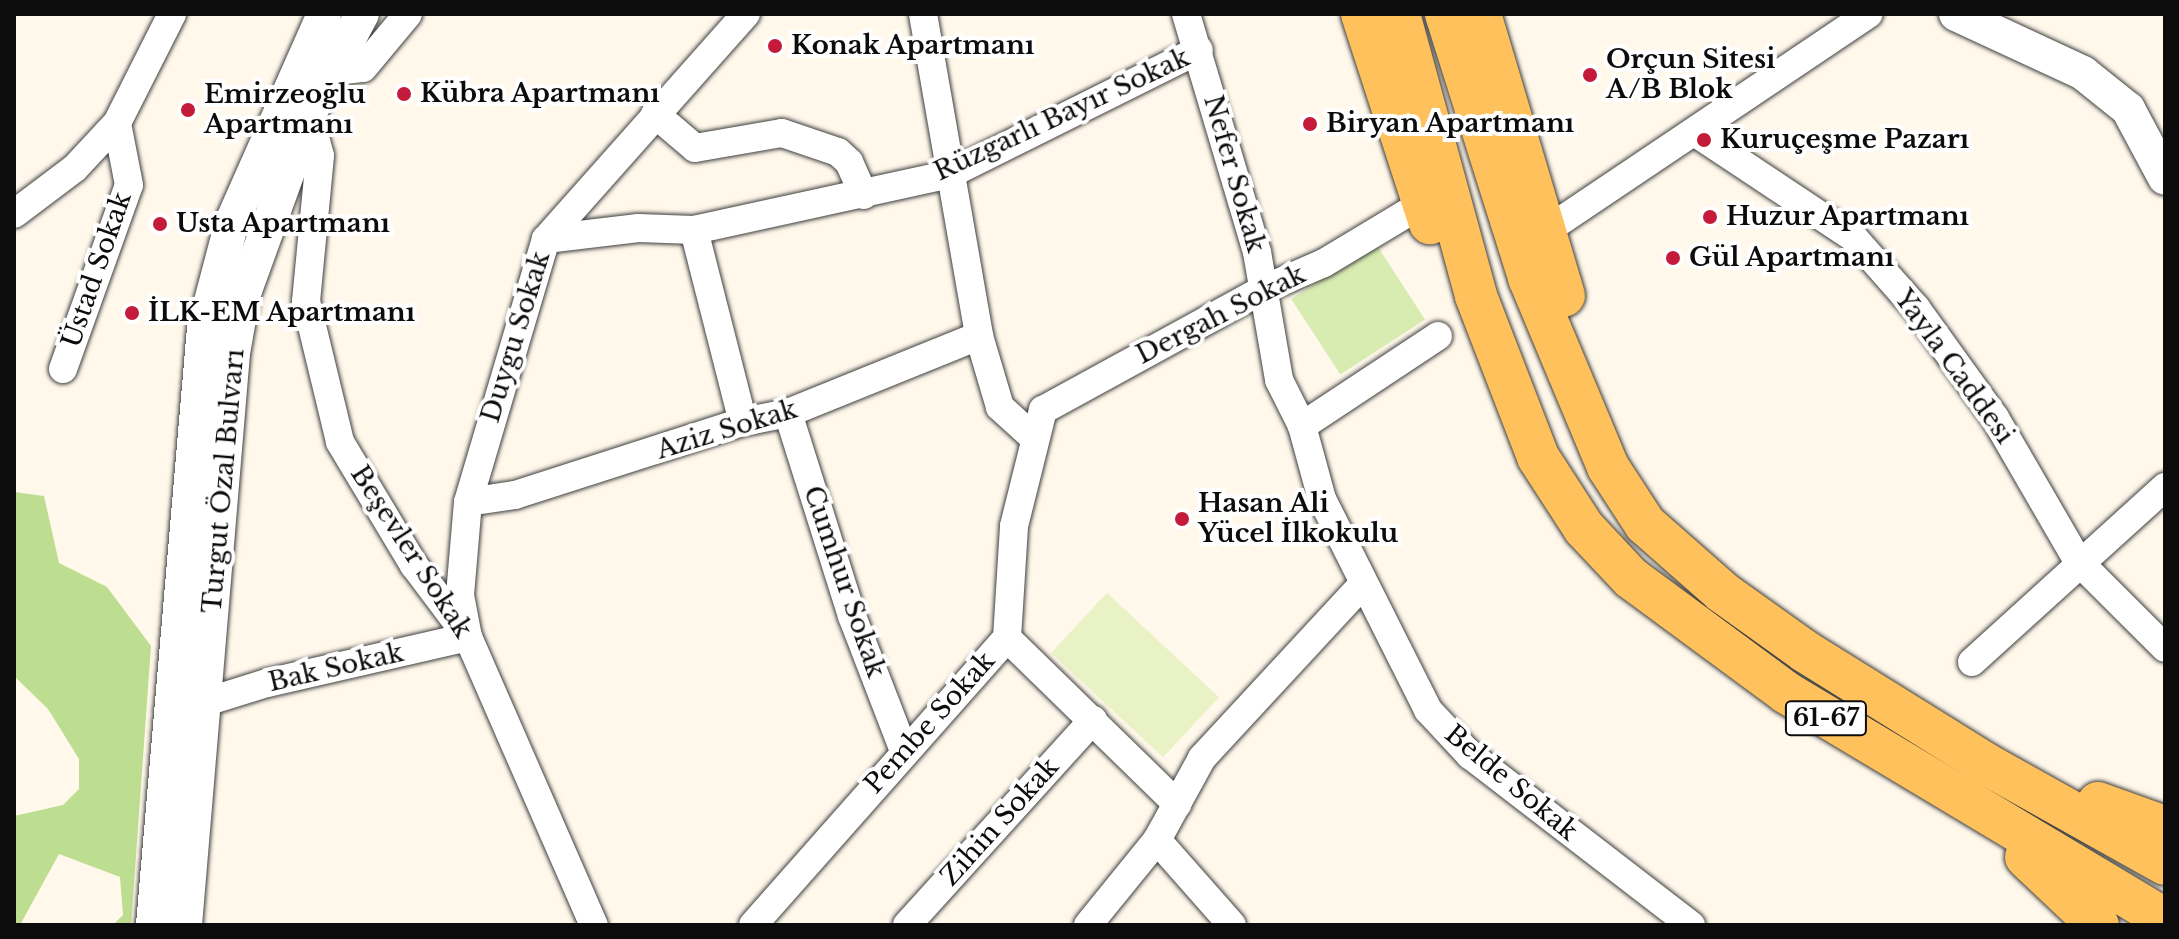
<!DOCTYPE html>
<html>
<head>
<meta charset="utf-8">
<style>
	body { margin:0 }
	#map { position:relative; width:2179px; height:939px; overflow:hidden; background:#fff8eb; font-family:"Libre Baskerville",serif }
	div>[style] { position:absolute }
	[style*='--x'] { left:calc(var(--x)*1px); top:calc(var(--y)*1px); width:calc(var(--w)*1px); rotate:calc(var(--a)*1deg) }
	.green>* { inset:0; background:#d8ecb2; transform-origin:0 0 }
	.forest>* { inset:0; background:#bddd90 }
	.pitch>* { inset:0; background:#e9f2c4; transform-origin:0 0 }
	.roads { filter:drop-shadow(0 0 2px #3f3f3f) drop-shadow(0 0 2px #3f3f3f) }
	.minor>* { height:28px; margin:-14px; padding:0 14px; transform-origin:14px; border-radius:14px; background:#fff }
	.tertiary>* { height:34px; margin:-17px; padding:0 17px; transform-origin:17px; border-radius:17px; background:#fff }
	.primary>* { height:42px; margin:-21px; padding:0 21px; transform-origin:21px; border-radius:21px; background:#ffc15b }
	.dots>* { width:22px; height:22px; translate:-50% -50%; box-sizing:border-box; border:4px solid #fff; border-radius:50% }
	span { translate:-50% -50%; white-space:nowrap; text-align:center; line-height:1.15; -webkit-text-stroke:8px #fff; paint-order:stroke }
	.shield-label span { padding:2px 6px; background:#fff; border:2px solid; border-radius:6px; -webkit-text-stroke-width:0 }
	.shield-label { font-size:24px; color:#0c0c0c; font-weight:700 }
	.poi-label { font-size:26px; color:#0c0c0c; font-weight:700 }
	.left { translate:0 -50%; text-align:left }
	.street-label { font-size:26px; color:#0c0c0c }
	.frame { position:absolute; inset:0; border:16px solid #0c0c0c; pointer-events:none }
</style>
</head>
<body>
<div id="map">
	<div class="green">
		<i style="left:1376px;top:244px;width:90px;height:101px;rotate:57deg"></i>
	</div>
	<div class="forest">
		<i style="clip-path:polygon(14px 492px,44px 496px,59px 563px,107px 587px,151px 646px,131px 925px,113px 925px,123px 915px,120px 877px,59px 854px,20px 925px,14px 925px,14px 816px,63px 805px,79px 789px,79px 759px,48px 709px,14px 676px)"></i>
	</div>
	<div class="pitch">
		<i style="left:1107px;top:593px;width:153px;height:82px;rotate:43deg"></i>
	</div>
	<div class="roads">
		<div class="minor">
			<i style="--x:923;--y:14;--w:327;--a:80.1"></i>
			<i style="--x:979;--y:336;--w:74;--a:73.5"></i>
			<i style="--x:1000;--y:407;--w:45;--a:42.3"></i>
			<i style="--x:1186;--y:14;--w:248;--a:73.4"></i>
			<i style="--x:1257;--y:252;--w:130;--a:80.2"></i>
			<i style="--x:1279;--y:380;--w:51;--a:63.4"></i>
			<i style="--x:1302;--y:426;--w:76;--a:74.7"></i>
			<i style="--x:1322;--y:499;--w:236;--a:63.3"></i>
			<i style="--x:1428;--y:710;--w:62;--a:47"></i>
			<i style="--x:1470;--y:755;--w:279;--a:37.6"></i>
			<i style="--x:328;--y:72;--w:35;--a:-7"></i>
			<i style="--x:363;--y:68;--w:70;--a:-50.2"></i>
			<i style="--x:309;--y:114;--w:43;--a:75.3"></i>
			<i style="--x:320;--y:156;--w:146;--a:95.5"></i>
			<i style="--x:306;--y:301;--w:145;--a:76.4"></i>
			<i style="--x:340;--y:442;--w:144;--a:59"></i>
			<i style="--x:414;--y:565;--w:90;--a:53.1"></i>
			<i style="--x:468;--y:637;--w:314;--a:66.4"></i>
			<i style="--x:655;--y:114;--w:52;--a:40.4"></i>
			<i style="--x:695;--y:148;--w:88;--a:-9.8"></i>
			<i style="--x:782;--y:133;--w:59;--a:18.7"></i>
			<i style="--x:838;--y:152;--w:15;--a:42"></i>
			<i style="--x:849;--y:162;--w:36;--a:66"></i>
			<i style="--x:1696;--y:133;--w:190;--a:33.6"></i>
			<i style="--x:1854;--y:238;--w:94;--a:48.5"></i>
			<i style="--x:1916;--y:308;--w:135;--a:54.3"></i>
			<i style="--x:1995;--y:418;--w:165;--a:59.9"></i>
			<i style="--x:2078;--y:561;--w:123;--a:45"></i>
			<i style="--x:14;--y:214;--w:76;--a:-37"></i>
			<i style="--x:75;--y:168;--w:62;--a:-47"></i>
			<i style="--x:117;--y:123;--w:122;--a:-63.2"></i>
			<i style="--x:694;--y:230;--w:198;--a:75.7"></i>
			<i style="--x:1544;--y:232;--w:391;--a:-33.9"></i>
			<i style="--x:546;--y:239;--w:93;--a:-6.8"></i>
			<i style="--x:638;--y:228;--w:56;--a:2"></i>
			<i style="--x:694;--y:230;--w:262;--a:-12.3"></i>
			<i style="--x:950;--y:174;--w:278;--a:-26.5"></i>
			<i style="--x:63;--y:369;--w:195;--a:-70.3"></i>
			<i style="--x:129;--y:185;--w:63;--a:-101"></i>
			<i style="--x:788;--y:413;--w:213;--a:72.5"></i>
			<i style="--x:852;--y:616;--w:145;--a:68.9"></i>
			<i style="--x:1302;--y:426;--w:163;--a:-33.5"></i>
			<i style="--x:468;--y:502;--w:48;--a:-8.5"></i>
			<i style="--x:515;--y:495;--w:239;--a:-17.8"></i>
			<i style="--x:743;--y:422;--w:46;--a:-11.3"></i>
			<i style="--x:788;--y:413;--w:206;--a:-22"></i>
			<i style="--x:1007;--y:638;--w:238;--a:44.3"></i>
			<i style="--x:1972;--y:662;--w:261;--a:-42.2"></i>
			<i style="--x:206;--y:702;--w:64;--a:-17.3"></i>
			<i style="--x:267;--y:683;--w:206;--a:-12.9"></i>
			<i style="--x:468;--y:637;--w:43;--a:-100.8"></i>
			<i style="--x:460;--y:595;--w:93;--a:-85.1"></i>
			<i style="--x:468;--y:502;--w:274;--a:-73.5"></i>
			<i style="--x:546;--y:239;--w:301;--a:-48.4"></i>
			<i style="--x:1157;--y:840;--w:113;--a:48.6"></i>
			<i style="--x:753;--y:925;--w:383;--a:-48.5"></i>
			<i style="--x:1007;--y:638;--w:112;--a:-86.4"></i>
			<i style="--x:1014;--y:526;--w:120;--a:-76"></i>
			<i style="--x:1043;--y:410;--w:252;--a:-28.7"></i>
			<i style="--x:1264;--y:289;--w:65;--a:-23.4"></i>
			<i style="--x:1324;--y:263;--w:114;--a:-31"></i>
			<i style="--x:907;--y:925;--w:277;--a:-47.8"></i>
			<i style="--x:1088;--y:925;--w:109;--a:-50.9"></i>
			<i style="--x:1157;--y:840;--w:94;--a:-61.2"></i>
			<i style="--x:1202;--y:758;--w:236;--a:-47.2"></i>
		</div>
		<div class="tertiary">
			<i style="--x:1956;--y:14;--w:140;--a:24.9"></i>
			<i style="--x:2083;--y:73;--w:58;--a:38.7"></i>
			<i style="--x:2128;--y:109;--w:78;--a:61.8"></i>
			<i style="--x:153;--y:925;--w:599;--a:-85.12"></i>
			<i style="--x:204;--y:328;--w:110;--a:-75.2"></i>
			<i style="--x:232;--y:222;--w:227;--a:-66.1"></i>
			<i style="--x:185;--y:925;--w:574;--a:-85.2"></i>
			<i style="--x:233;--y:353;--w:58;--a:-80"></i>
			<i style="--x:243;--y:296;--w:194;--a:-70.1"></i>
			<i style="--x:309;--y:114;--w:113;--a:-62.1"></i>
		</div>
		<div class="primary">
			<i style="--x:1362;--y:14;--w:220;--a:72"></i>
			<i style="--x:1399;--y:14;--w:292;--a:74.7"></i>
			<i style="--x:1476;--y:296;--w:173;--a:68.9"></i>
			<i style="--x:1538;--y:457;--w:85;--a:57.1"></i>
			<i style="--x:1584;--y:528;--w:69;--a:46.8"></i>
			<i style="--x:1631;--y:578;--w:194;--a:36.4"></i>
			<i style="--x:1787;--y:693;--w:440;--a:30.9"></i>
			<i style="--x:1446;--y:14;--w:277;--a:72.5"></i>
			<i style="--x:1529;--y:278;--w:205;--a:67.3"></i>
			<i style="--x:1608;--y:467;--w:68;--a:57"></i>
			<i style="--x:1645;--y:524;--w:103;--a:41.4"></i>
			<i style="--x:1722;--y:592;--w:103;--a:35.5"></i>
			<i style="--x:1806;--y:652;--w:212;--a:31.9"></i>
			<i style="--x:1986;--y:764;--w:205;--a:29.2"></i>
			<i style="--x:1480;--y:14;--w:294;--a:73.4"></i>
			<i style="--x:2098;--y:803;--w:71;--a:19.7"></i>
			<i style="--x:2026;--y:857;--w:99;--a:43.4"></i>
		</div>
	</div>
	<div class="dots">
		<i style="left:775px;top:46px;background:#c41b3a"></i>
		<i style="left:1590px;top:75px;background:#c41b3a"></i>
		<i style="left:404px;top:94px;background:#c41b3a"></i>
		<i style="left:188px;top:110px;background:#c41b3a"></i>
		<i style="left:1310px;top:124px;background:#c41b3a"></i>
		<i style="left:1704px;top:140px;background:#c41b3a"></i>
		<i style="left:1710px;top:217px;background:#c41b3a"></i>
		<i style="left:160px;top:224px;background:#c41b3a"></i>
		<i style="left:1673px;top:258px;background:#c41b3a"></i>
		<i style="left:132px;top:313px;background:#c41b3a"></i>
		<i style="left:1182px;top:519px;background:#c41b3a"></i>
	</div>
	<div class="shield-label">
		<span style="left:1826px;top:718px">61-67</span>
	</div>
	<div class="poi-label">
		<span class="left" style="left:791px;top:46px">Konak Apartmanı</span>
		<span class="left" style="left:1606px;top:75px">Orçun Sitesi<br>A/B Blok</span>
		<span class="left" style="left:420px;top:94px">Kübra Apartmanı</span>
		<span class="left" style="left:204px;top:110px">Emirzeoğlu<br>Apartmanı</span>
		<span class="left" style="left:1326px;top:124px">Biryan Apartmanı</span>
		<span class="left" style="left:1720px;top:140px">Kuruçeşme Pazarı</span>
		<span class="left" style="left:1726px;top:217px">Huzur Apartmanı</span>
		<span class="left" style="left:176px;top:224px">Usta Apartmanı</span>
		<span class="left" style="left:1689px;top:258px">Gül Apartmanı</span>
		<span class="left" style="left:148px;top:313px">İLK-EM Apartmanı</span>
		<span class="left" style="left:1198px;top:519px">Hasan Ali<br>Yücel İlkokulu</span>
	</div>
	<div class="street-label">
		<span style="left:1062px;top:115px;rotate:-25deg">Rüzgarlı Bayır Sokak</span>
		<span style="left:1234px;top:174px;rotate:74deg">Nefer Sokak</span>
		<span style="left:97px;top:270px;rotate:-71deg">Üstad Sokak</span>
		<span style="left:1221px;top:315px;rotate:-27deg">Dergah Sokak</span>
		<span style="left:516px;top:337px;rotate:-73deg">Duygu Sokak</span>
		<span style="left:1954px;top:367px;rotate:54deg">Yayla Caddesi</span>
		<span style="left:727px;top:430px;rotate:-17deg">Aziz Sokak</span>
		<span style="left:224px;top:481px;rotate:-85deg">Turgut Özal Bulvarı</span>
		<span style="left:411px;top:552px;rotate:57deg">Beşevler Sokak</span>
		<span style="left:844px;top:582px;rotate:71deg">Cumhur Sokak</span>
		<span style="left:336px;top:668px;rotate:-13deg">Bak Sokak</span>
		<span style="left:930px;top:723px;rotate:-48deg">Pembe Sokak</span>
		<span style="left:1511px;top:783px;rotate:40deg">Belde Sokak</span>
		<span style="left:1000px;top:822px;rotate:-48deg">Zihin Sokak</span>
	</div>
	<div class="frame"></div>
</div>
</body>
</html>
